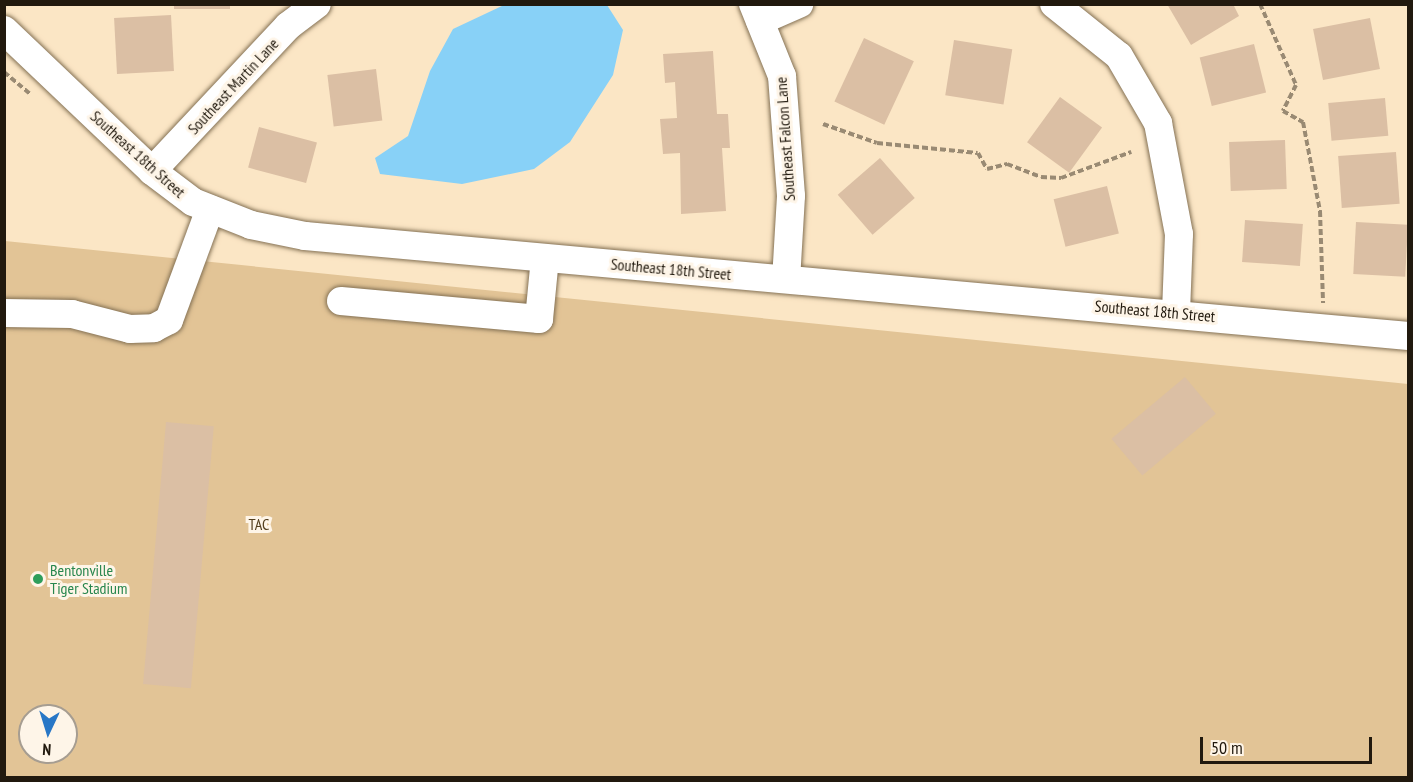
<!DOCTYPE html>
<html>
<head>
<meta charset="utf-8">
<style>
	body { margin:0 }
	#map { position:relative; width:1413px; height:782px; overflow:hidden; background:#fbe6c5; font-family:"PT Sans Narrow",sans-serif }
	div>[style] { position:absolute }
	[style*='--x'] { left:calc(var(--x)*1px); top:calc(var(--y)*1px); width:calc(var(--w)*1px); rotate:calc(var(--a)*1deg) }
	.green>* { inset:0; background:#e2c496 }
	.water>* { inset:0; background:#88d1f7 }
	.building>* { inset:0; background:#dbbfa4; transform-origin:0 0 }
	.path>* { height:4px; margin-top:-2px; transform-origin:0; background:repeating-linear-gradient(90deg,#998a73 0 6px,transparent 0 9px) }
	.roads { filter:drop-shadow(0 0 2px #847154) drop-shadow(0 0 2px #847154) }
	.minor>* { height:28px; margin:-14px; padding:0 14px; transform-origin:14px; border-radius:14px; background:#fff }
	.dots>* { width:16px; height:16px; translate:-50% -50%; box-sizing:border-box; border:3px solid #fef5e8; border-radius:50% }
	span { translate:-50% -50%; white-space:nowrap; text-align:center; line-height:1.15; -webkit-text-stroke:6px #fef5e8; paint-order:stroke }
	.street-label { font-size:16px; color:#21190e }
	.park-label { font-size:16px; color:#543f1e }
	.leisure-label { font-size:16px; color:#27864d }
	.left { translate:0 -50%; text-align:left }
	.frame { position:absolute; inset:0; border:6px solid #21190e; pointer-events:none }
	.north { position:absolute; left:18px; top:704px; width:60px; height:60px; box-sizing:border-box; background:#fef5e8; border:2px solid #a69d91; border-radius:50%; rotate:184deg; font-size:16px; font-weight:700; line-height:24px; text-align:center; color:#21190e }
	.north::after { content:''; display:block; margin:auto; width:21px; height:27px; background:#2877c6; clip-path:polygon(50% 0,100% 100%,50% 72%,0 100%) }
	.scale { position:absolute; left:1200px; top:737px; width:172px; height:27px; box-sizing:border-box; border:3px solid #21190e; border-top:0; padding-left:8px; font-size:18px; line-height:21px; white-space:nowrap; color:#21190e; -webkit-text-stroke:4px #fef5e8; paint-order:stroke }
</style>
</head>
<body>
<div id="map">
	<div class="green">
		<i style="clip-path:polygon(evenodd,5px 241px,1408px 384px,1408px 777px,5px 778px,5px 241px,30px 716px,66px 716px,66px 752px,30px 752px,30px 716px)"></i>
	</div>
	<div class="water">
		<i style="clip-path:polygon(607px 5px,623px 30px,613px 75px,570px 142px,534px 169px,462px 184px,380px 174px,375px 158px,408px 136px,430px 71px,453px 29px,504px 5px)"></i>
	</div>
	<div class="building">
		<i style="left:174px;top:4px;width:56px;height:5px"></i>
		<i style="clip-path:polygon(1167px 4px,1233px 4px,1239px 16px,1191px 45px)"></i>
		<i style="left:171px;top:15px;width:56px;height:57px;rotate:87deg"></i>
		<i style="left:1370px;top:18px;width:52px;height:58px;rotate:79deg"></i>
		<i style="left:864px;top:38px;width:55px;height:70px;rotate:25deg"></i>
		<i style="left:954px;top:40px;width:59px;height:56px;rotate:9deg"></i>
		<i style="left:1254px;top:44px;width:50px;height:56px;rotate:76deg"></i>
		<i style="clip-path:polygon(713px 51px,717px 114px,728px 114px,730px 148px,722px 148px,726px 211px,681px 214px,680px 153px,663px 154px,660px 119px,677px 118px,675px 82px,665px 83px,663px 54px)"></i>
		<i style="left:376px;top:69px;width:52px;height:49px;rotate:83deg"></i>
		<i style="left:1060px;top:97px;width:52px;height:56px;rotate:36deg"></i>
		<i style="left:1385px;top:98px;width:38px;height:57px;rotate:85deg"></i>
		<i style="left:259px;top:127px;width:60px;height:42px;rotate:15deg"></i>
		<i style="left:1285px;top:140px;width:49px;height:56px;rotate:88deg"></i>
		<i style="left:1396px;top:152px;width:52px;height:58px;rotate:86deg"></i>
		<i style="left:880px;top:158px;width:53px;height:56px;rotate:49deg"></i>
		<i style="left:1107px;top:186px;width:49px;height:55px;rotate:76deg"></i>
		<i style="left:1245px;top:220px;width:58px;height:42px;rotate:4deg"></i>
		<i style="left:1356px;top:222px;width:52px;height:52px;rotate:3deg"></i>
		<i style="left:1185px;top:377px;width:48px;height:96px;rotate:50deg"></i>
		<i style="left:166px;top:422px;width:48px;height:263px;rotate:5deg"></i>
	</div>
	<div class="path">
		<i style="--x:1260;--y:4;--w:89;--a:66"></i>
		<i style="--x:1296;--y:85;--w:29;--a:117"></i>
		<i style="--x:1283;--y:111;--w:23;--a:29"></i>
		<i style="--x:1303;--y:122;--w:91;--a:79.2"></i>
		<i style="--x:1320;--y:211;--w:92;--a:88.1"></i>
		<i style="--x:4;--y:72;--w:35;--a:40"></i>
		<i style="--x:823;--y:124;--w:57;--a:19.4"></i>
		<i style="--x:877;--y:143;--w:101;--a:5.7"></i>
		<i style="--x:978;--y:153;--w:18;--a:61"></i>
		<i style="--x:987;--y:169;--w:21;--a:-14"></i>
		<i style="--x:1007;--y:164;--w:36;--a:21"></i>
		<i style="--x:1041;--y:177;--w:20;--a:3"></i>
		<i style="--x:1061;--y:178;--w:75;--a:-20.4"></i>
	</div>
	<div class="roads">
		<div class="minor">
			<i style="--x:753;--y:4;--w:78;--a:68.1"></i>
			<i style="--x:782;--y:76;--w:120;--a:85.7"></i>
			<i style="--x:791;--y:196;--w:83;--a:93.4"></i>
			<i style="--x:1054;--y:4;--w:83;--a:38.7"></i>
			<i style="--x:1119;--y:56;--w:78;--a:59.8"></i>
			<i style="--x:1158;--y:123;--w:113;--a:79.3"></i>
			<i style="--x:1179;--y:234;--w:79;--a:92.2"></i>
			<i style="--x:760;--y:21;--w:43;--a:-23.6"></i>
			<i style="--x:4;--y:30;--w:204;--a:43.6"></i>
			<i style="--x:152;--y:171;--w:51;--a:37.1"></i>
			<i style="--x:193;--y:202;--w:62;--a:21.6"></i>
			<i style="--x:251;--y:225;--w:55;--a:11.5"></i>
			<i style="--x:305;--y:236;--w:1108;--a:5.18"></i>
			<i style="--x:152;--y:171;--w:199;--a:-46.8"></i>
			<i style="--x:288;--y:26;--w:36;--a:-37"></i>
			<i style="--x:341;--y:301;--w:199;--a:5.2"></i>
			<i style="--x:539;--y:319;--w:61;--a:-84.4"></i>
			<i style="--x:4;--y:313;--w:68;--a:0.8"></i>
			<i style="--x:72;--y:314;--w:60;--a:14.5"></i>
			<i style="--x:130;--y:329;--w:24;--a:-2"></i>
			<i style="--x:154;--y:328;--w:17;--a:-28"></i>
			<i style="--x:169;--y:320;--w:118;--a:-69.7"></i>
		</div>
	</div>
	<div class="dots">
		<i style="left:38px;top:579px;background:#2e9e5b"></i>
	</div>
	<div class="street-label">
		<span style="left:233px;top:86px;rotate:-47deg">Southeast Martin Lane</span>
		<span style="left:785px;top:139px;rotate:-94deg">Southeast Falcon Lane</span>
		<span style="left:138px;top:154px;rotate:42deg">Southeast 18th Street</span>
		<span style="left:671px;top:269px;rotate:5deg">Southeast 18th Street</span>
		<span style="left:1155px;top:311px;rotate:5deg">Southeast 18th Street</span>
	</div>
	<div class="park-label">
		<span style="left:259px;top:524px">TAC</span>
	</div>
	<div class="leisure-label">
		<span class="left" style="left:50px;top:579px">Bentonville<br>Tiger Stadium</span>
	</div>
	<div class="frame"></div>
	<div class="north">N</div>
	<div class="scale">50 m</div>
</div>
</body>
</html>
